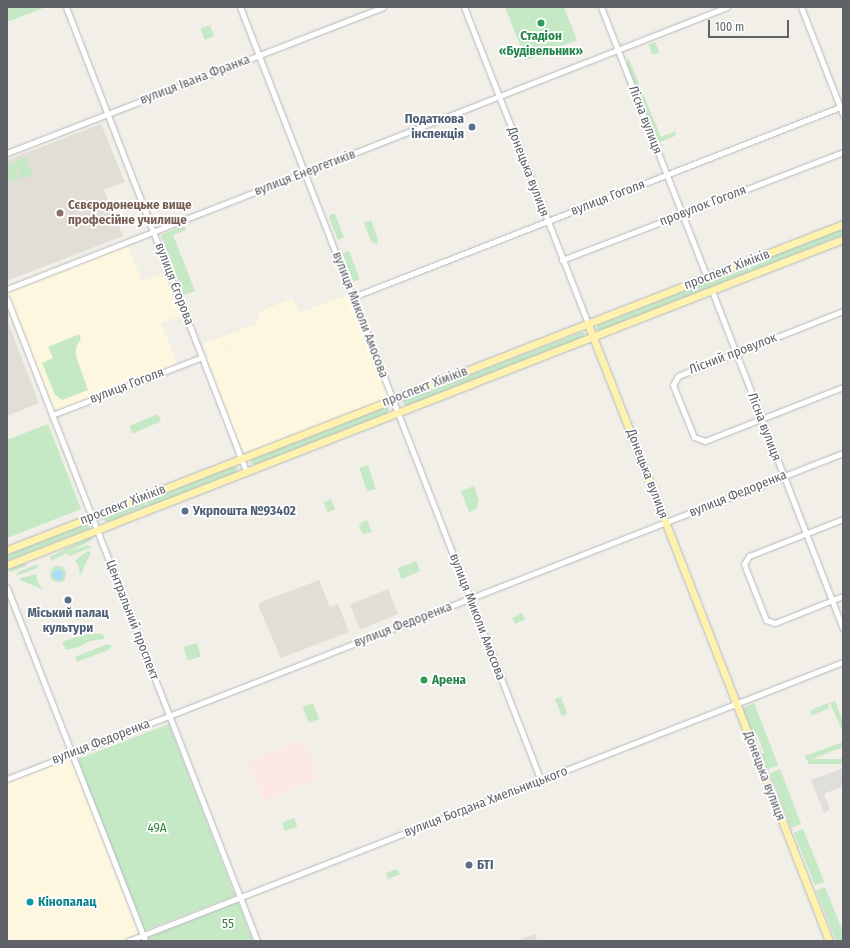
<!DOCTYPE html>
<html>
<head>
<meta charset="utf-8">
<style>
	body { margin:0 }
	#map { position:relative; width:850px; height:948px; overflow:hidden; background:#f1efe8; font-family:"Fira Sans Condensed",sans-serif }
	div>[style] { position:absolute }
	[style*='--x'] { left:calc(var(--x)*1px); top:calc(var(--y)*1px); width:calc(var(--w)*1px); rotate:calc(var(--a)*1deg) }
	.commercial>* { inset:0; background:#fef7e0 }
	.industrial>* { inset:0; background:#e0deda }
	.education>* { inset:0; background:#e1ded6; transform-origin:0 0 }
	.medical>* { inset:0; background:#fce8e6 }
	.green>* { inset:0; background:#c5e8c5; transform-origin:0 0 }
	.water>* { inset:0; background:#aadaff }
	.round { border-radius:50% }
	.roads { filter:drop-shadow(0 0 1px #b5b8bc) drop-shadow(0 0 1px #b5b8bc) }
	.minor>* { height:5px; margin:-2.5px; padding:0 2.5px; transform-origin:2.5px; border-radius:2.5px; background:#fff }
	.major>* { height:7px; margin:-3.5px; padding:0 3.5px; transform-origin:3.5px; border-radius:3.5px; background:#fff2af }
	.dots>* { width:11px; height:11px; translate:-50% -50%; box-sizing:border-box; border:2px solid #fff; border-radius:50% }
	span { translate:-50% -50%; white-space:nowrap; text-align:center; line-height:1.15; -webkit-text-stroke:3.5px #fff; paint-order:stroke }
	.leisure-label { font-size:13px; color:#27864d; font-weight:700 }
	.left { translate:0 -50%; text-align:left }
	.street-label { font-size:13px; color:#5f6368 }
	.service-label { font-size:13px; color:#4e5e75; font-weight:700 }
	.right { translate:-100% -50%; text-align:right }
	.education-label { font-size:13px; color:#785e54; font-weight:700 }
	.park-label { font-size:13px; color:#348238 }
	.culture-label { font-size:13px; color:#0d838f; font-weight:700 }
	.frame { position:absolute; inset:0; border:8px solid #5f6368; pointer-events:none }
	.scale { position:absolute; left:708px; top:20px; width:81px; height:18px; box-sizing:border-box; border:2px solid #5f6368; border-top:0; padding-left:5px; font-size:12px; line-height:14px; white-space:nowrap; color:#5f6368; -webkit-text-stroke:3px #fff; paint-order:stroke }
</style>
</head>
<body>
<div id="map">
	<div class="commercial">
		<i style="clip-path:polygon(127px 245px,142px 281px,166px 272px,183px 315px,161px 323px,177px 364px,54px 412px,7px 292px)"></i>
		<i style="clip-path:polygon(evenodd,349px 294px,389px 398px,243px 454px,206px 357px,208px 356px,203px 344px,256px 324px,261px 311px,293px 298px,301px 318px,299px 313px,349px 294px,302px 319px,211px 355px,211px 354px,302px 319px)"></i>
		<i style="clip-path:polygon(70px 757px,139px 933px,120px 941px,7px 941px,7px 781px)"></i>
	</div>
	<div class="industrial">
		<i style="clip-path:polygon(843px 768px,843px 786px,824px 794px,830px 810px,824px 813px,811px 780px)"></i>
	</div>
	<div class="education">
		<i style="clip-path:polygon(101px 124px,125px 182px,104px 190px,123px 236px,7px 281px,7px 160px)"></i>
		<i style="clip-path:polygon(7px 320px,39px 403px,7px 416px)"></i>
		<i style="clip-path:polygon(319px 580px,330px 607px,338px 604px,349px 632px,281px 658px,259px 607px,259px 603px)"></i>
		<i style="left:388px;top:589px;width:27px;height:41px;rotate:68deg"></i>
		<i style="clip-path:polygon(535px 934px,537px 941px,516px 941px)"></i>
	</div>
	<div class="medical">
		<i style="clip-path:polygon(304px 740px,320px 779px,263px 800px,248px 764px,252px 762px,252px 760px)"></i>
	</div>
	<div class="green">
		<i style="clip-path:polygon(7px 7px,46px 7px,7px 22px)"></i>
		<i style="clip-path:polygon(505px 7px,564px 7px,577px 40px,526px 60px)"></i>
		<i style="left:210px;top:25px;width:12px;height:10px;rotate:70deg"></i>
		<i style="left:655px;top:42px;width:11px;height:7px;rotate:68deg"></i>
		<i style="clip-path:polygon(628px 57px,661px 137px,676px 131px,675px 136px,658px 143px,656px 141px,627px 66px)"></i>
		<i style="left:26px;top:157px;width:19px;height:12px;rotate:69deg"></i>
		<i style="clip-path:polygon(13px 162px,19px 178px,7px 183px,7px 165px)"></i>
		<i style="clip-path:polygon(331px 214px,335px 214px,344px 237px,338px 240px,329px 217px)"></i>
		<i style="clip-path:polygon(371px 220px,378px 240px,377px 244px,372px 243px,364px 223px)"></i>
		<i style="clip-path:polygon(184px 226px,186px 230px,173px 235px,195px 291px,184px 295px,161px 235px)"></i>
		<i style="clip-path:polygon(843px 228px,843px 235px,600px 331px,596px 329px,598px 325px)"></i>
		<i style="left:349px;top:251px;width:30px;height:7px;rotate:69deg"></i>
		<i style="clip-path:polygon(582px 332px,585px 333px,584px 337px,407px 406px,403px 404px,404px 400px)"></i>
		<i style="clip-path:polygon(79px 334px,81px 339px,76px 347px,76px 356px,88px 390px,62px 400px,55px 395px,42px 363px,53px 358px,48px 347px)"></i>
		<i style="clip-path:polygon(386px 407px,389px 409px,388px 413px,255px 465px,251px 463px,252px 459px)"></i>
		<i style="left:158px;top:414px;width:8px;height:31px;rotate:67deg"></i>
		<i style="clip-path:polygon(48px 424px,81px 509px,7px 538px,7px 440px)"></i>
		<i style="left:368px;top:465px;width:25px;height:9px;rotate:72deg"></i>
		<i style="clip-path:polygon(235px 466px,238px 468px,237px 472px,107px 522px,103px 520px,104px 517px)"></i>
		<i style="clip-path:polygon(474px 486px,479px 501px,476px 509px,469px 512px,461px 491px)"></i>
		<i style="left:331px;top:499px;width:11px;height:8px;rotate:68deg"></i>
		<i style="clip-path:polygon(367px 520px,372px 532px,363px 534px,359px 527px,361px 523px)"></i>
		<i style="clip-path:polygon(87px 524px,90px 527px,89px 529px,7px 561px,7px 555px)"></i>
		<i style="left:91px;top:536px;width:4px;height:46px;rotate:63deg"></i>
		<i style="clip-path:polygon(87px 545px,92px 547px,70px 556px,66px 553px)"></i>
		<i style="clip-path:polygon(88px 551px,91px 552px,80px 576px,79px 567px,75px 560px)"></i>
		<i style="left:416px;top:561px;width:11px;height:20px;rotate:68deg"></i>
		<i style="clip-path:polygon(25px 562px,26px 566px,10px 572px,9px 569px)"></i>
		<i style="clip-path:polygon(38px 564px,37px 568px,16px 576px,18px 572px)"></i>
		<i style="clip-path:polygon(56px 566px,63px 567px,66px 573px,65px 580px,60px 582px,53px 581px,50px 577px,51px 570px)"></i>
		<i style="clip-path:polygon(36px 574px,38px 583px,44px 590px,20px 580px,21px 578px)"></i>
		<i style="left:522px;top:613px;width:7px;height:11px;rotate:63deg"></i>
		<i style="clip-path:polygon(88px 633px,103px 634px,104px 639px,90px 641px,79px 647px,66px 650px,62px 642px)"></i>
		<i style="left:197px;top:643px;width:14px;height:14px;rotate:73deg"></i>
		<i style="clip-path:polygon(108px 644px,112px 646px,110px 649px,77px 662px,75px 657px)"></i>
		<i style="clip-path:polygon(561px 697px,567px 714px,562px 716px,555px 699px)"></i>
		<i style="clip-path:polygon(835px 701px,843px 722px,843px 732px,830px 703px)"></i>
		<i style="left:313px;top:703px;width:17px;height:11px;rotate:69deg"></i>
		<i style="clip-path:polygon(754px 703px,778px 765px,769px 769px,766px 768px,761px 755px,764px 753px,757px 734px,753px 735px,743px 708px)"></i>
		<i style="clip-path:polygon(828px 703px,830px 708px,812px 715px,810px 711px)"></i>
		<i style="left:169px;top:724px;width:184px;height:99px;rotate:69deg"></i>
		<i style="clip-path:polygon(843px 742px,843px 747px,807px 761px,805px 756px)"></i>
		<i style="left:843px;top:759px;width:5px;height:35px;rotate:90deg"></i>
		<i style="left:780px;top:769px;width:59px;height:11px;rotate:69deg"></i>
		<i style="left:294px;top:818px;width:9px;height:13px;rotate:69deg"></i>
		<i style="left:803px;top:829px;width:57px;height:10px;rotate:68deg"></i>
		<i style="clip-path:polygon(397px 869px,400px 874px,388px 879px,386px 873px)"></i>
		<i style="clip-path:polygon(825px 887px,843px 932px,843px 941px,836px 941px,816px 891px)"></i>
		<i style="clip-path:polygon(238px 902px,253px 941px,149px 941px,148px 937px)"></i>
	</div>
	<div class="water">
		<i class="round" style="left:53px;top:570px;width:10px;height:10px"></i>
	</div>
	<div class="roads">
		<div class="minor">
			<i style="--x:66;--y:7;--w:499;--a:68.8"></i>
			<i style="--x:240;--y:7;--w:830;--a:68.75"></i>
			<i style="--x:464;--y:7;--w:340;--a:68.6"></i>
			<i style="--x:601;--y:7;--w:291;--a:68.6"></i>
			<i style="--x:801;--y:7;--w:116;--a:68.7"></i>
			<i style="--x:7;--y:153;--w:403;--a:-21.2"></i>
			<i style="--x:562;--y:260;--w:301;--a:-21"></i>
			<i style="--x:7;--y:289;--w:773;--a:-21.39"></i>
			<i style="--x:712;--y:291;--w:362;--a:68.8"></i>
			<i style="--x:353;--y:297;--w:523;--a:-21.31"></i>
			<i style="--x:7;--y:299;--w:689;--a:68.72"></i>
			<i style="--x:843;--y:311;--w:177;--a:158.5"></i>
			<i style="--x:678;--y:376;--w:10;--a:119"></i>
			<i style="--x:673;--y:385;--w:56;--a:68"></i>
			<i style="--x:694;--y:437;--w:12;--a:20"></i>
			<i style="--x:705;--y:441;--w:148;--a:-21.4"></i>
			<i style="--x:52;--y:415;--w:161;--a:-21.1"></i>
			<i style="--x:843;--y:519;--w:101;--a:158.5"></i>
			<i style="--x:749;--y:556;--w:9;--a:122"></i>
			<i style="--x:744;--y:564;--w:60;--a:68.6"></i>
			<i style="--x:766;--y:620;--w:9;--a:18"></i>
			<i style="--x:775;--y:623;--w:73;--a:-21.7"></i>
			<i style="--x:7;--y:588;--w:379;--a:68.6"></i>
			<i style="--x:7;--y:779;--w:897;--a:-21.3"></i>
			<i style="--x:128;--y:941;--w:768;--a:-21.32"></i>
		</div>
		<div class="major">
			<i style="--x:588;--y:324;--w:662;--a:68.66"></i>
			<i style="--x:7;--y:550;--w:897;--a:-21.3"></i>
			<i style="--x:7;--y:565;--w:897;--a:-21.3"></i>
		</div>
	</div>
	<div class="dots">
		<i style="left:541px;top:23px;background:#2e9e5b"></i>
		<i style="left:472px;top:127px;background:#5c6f8a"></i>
		<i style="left:60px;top:213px;background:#8d6e63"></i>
		<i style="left:185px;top:511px;background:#5c6f8a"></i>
		<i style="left:68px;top:600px;background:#5c6f8a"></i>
		<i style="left:424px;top:680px;background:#2e9e5b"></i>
		<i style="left:469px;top:865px;background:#5c6f8a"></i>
		<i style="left:30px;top:902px;background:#0f9aa8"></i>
	</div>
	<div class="leisure-label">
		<span style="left:541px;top:44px">Стадіон<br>«Будівельник»</span>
		<span class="left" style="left:432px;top:680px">Арена</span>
	</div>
	<div class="street-label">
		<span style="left:195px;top:80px;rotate:-21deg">вулиця Івана Франка</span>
		<span style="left:645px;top:120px;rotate:69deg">Лісна вулиця</span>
		<span style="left:528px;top:172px;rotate:69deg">Донецька вулиця</span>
		<span style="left:305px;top:173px;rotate:-21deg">вулиця Енергетиків</span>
		<span style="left:608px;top:198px;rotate:-21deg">вулиця Гоголя</span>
		<span style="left:703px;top:206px;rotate:-21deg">провулок Гоголя</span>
		<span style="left:727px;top:270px;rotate:-21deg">проспект Хіміків</span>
		<span style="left:174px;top:284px;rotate:69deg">вулиця Єгорова</span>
		<span style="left:360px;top:315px;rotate:69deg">вулиця Миколи Амосова</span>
		<span style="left:733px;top:354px;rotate:-21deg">Лісний провулок</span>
		<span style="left:127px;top:386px;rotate:-21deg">вулиця Гоголя</span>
		<span style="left:425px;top:387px;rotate:-21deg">проспект Хіміків</span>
		<span style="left:764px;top:427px;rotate:69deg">Лісна вулиця</span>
		<span style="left:647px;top:474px;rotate:69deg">Донецька вулиця</span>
		<span style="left:738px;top:494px;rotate:-22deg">вулиця Федоренка</span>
		<span style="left:123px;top:505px;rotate:-21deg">проспект Хіміків</span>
		<span style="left:477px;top:617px;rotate:69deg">вулиця Миколи Амосова</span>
		<span style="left:132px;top:620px;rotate:69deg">Центральний проспект</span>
		<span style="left:403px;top:625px;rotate:-21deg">вулиця Федоренка</span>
		<span style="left:101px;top:742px;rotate:-21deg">вулиця Федоренка</span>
		<span style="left:764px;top:776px;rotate:69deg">Донецька вулиця</span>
		<span style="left:486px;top:802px;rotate:-21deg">вулиця Богдана Хмельницького</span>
	</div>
	<div class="service-label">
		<span class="right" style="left:464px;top:127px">Податкова<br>інспекція</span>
		<span class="left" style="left:193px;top:511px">Укрпошта №93402</span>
		<span style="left:68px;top:621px">Міський палац<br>культури</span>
		<span class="left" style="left:477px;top:865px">БТІ</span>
	</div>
	<div class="education-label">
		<span class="left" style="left:68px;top:213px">Сєвєродонецьке вище<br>професійне училище</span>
	</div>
	<div class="park-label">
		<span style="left:157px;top:828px">49А</span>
		<span style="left:228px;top:924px">55</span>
	</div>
	<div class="culture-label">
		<span class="left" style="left:38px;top:902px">Кінопалац</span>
	</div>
	<div class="frame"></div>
	<div class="scale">100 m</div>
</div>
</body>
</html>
